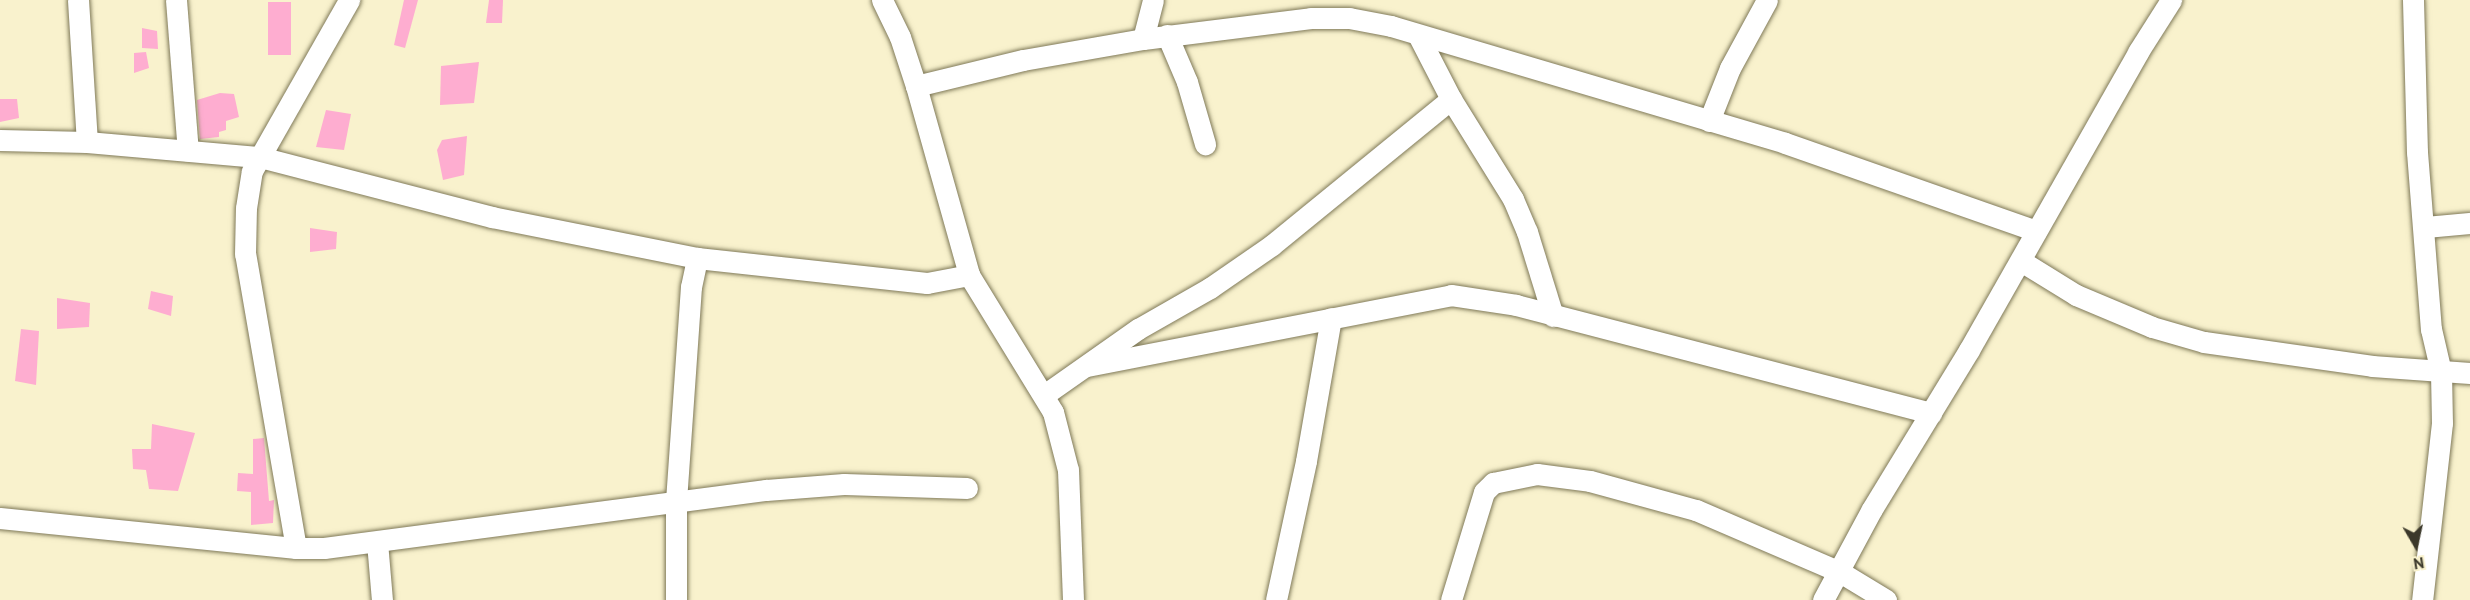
<!DOCTYPE html>
<html>
<head>
<meta charset="utf-8">
<style>
	body { margin:0 }
	#map { position:relative; width:2470px; height:600px; overflow:hidden; background:#f9f2cd; font-family:"PT Sans",sans-serif }
	div>[style] { position:absolute }
	[style*='--x'] { left:calc(var(--x)*1px); top:calc(var(--y)*1px); width:calc(var(--w)*1px); rotate:calc(var(--a)*1deg) }
	.building>* { inset:0; background:#feadd0; transform-origin:0 0 }
	.roads { filter:drop-shadow(0 0 2px #7f7958) drop-shadow(0 0 2px #7f7958) }
	.minor>* { height:21px; margin:-10.5px; padding:0 10.5px; transform-origin:10.5px; border-radius:10.5px; background:#fff }
	span { translate:-50% -50%; white-space:nowrap; text-align:center; line-height:1.15; -webkit-text-stroke:5px #f9f2cd; paint-order:stroke }
	.north { position:absolute; left:2386px; top:516px; width:60px; height:60px; -webkit-text-stroke:4px #f9f2cd; paint-order:stroke; rotate:171deg; font-size:16px; font-weight:700; line-height:24px; text-align:center; color:#3b382a }
	.north::after { content:''; display:block; margin:auto; width:21px; height:27px; background:#3b382a; clip-path:polygon(50% 0,100% 100%,50% 72%,0 100%) }
</style>
</head>
<body>
<div id="map">
	<div class="building">
		<i style="clip-path:polygon(404px 0,418px 0,405px 48px,394px 45px)"></i>
		<i style="clip-path:polygon(489px 0,503px 0,502px 23px,486px 23px)"></i>
		<i style="left:291px;top:2px;width:53px;height:23px;rotate:90deg"></i>
		<i style="clip-path:polygon(142px 28px,157px 31px,158px 49px,142px 48px)"></i>
		<i style="clip-path:polygon(146px 52px,149px 68px,134px 73px,134px 53px)"></i>
		<i style="clip-path:polygon(479px 62px,474px 103px,440px 105px,441px 66px)"></i>
		<i style="clip-path:polygon(220px 93px,234px 94px,239px 117px,226px 121px,226px 130px,219px 132px,219px 137px,200px 139px,197px 100px)"></i>
		<i style="clip-path:polygon(0 99px,17px 99px,19px 118px,0 122px)"></i>
		<i style="clip-path:polygon(326px 110px,351px 114px,344px 150px,316px 147px)"></i>
		<i style="clip-path:polygon(467px 136px,464px 175px,443px 180px,437px 150px,442px 140px)"></i>
		<i style="clip-path:polygon(310px 228px,337px 232px,336px 249px,310px 252px)"></i>
		<i style="clip-path:polygon(151px 291px,173px 296px,171px 316px,148px 309px)"></i>
		<i style="clip-path:polygon(57px 298px,90px 303px,89px 327px,57px 329px)"></i>
		<i style="clip-path:polygon(21px 329px,39px 331px,36px 385px,15px 381px)"></i>
		<i style="clip-path:polygon(152px 424px,195px 433px,178px 491px,149px 489px,146px 470px,133px 469px,132px 449px,151px 449px)"></i>
		<i style="clip-path:polygon(264px 438px,269px 501px,274px 500px,273px 523px,251px 525px,251px 492px,237px 491px,238px 473px,253px 474px,253px 439px)"></i>
	</div>
	<div class="roads">
		<div class="minor">
			<i style="--x:78;--y:0;--w:142;--a:86.4"></i>
			<i style="--x:176;--y:0;--w:151;--a:85.5"></i>
			<i style="--x:882;--y:0;--w:41;--a:64.1"></i>
			<i style="--x:900;--y:37;--w:52;--a:71.9"></i>
			<i style="--x:916;--y:86;--w:196;--a:74.3"></i>
			<i style="--x:969;--y:275;--w:161;--a:58.5"></i>
			<i style="--x:1053;--y:412;--w:60;--a:75.5"></i>
			<i style="--x:1068;--y:470;--w:130;--a:87.8"></i>
			<i style="--x:2413;--y:0;--w:152;--a:88.5"></i>
			<i style="--x:2417;--y:152;--w:178;--a:85.5"></i>
			<i style="--x:2431;--y:329;--w:44;--a:76.9"></i>
			<i style="--x:2441;--y:372;--w:51;--a:88.9"></i>
			<i style="--x:2442;--y:423;--w:178;--a:96.4"></i>
			<i style="--x:1167;--y:35;--w:51;--a:66.9"></i>
			<i style="--x:1187;--y:82;--w:65;--a:73.8"></i>
			<i style="--x:1418;--y:35;--w:72;--a:62.7"></i>
			<i style="--x:1451;--y:99;--w:118;--a:58.2"></i>
			<i style="--x:1513;--y:199;--w:36;--a:67"></i>
			<i style="--x:1527;--y:232;--w:88;--a:72.8"></i>
			<i style="--x:1143;--y:39;--w:40;--a:-75.6"></i>
			<i style="--x:916;--y:86;--w:110;--a:-13.7"></i>
			<i style="--x:1023;--y:60;--w:122;--a:-9.9"></i>
			<i style="--x:1143;--y:39;--w:169;--a:-7.1"></i>
			<i style="--x:1311;--y:18;--w:38;--a:0"></i>
			<i style="--x:1349;--y:18;--w:43;--a:10.8"></i>
			<i style="--x:1391;--y:26;--w:411;--a:16.5"></i>
			<i style="--x:1785;--y:143;--w:266;--a:19.3"></i>
			<i style="--x:1709;--y:121;--w:57;--a:-68.4"></i>
			<i style="--x:1730;--y:68;--w:77;--a:-61.4"></i>
			<i style="--x:0;--y:140;--w:87;--a:1.3"></i>
			<i style="--x:87;--y:142;--w:174;--a:5"></i>
			<i style="--x:260;--y:157;--w:240;--a:14.5"></i>
			<i style="--x:492;--y:217;--w:209;--a:11.3"></i>
			<i style="--x:697;--y:258;--w:231;--a:6.2"></i>
			<i style="--x:927;--y:283;--w:43;--a:-10.8"></i>
			<i style="--x:2425;--y:227;--w:45;--a:-5.1"></i>
			<i style="--x:2021;--y:261;--w:65;--a:31.7"></i>
			<i style="--x:2076;--y:295;--w:82;--a:22.8"></i>
			<i style="--x:2152;--y:327;--w:54;--a:16.1"></i>
			<i style="--x:2204;--y:342;--w:170;--a:8.1"></i>
			<i style="--x:2372;--y:366;--w:98;--a:4.1"></i>
			<i style="--x:1087;--y:366;--w:371;--a:-11"></i>
			<i style="--x:1451;--y:295;--w:66;--a:8.7"></i>
			<i style="--x:1516;--y:305;--w:429;--a:14.6"></i>
			<i style="--x:1044;--y:395;--w:115;--a:-35.1"></i>
			<i style="--x:1138;--y:329;--w:83;--a:-29.7"></i>
			<i style="--x:1210;--y:288;--w:75;--a:-34.7"></i>
			<i style="--x:1272;--y:245;--w:231;--a:-39.2"></i>
			<i style="--x:0;--y:518;--w:298;--a:5.8"></i>
			<i style="--x:296;--y:548;--w:28;--a:0"></i>
			<i style="--x:324;--y:548;--w:446;--a:-7.5"></i>
			<i style="--x:766;--y:490;--w:78;--a:-4.4"></i>
			<i style="--x:844;--y:484;--w:123;--a:1.9"></i>
			<i style="--x:377;--y:542;--w:58;--a:85.1"></i>
			<i style="--x:296;--y:548;--w:298;--a:-99.8"></i>
			<i style="--x:245;--y:254;--w:46;--a:-88.8"></i>
			<i style="--x:246;--y:208;--w:37;--a:-81"></i>
			<i style="--x:252;--y:171;--w:197;--a:-60.4"></i>
			<i style="--x:676;--y:600;--w:99;--a:-90"></i>
			<i style="--x:676;--y:501;--w:215;--a:-86"></i>
			<i style="--x:691;--y:287;--w:30;--a:-78"></i>
			<i style="--x:1276;--y:600;--w:142;--a:-77.8"></i>
			<i style="--x:1306;--y:461;--w:145;--a:-80.1"></i>
			<i style="--x:1451;--y:600;--w:113;--a:-73"></i>
			<i style="--x:1484;--y:492;--w:13;--a:-45"></i>
			<i style="--x:1493;--y:483;--w:45;--a:-11.6"></i>
			<i style="--x:1537;--y:474;--w:53;--a:7.5"></i>
			<i style="--x:1590;--y:481;--w:110;--a:15.3"></i>
			<i style="--x:1696;--y:510;--w:157;--a:23.3"></i>
			<i style="--x:1840;--y:572;--w:54;--a:31.3"></i>
			<i style="--x:1823;--y:600;--w:103;--a:-61.7"></i>
			<i style="--x:1872;--y:509;--w:186;--a:-58.6"></i>
			<i style="--x:1969;--y:350;--w:343;--a:-60.4"></i>
			<i style="--x:2138;--y:52;--w:62;--a:-57.6"></i>
		</div>
	</div>
	<div class="north">N</div>
</div>
</body>
</html>
